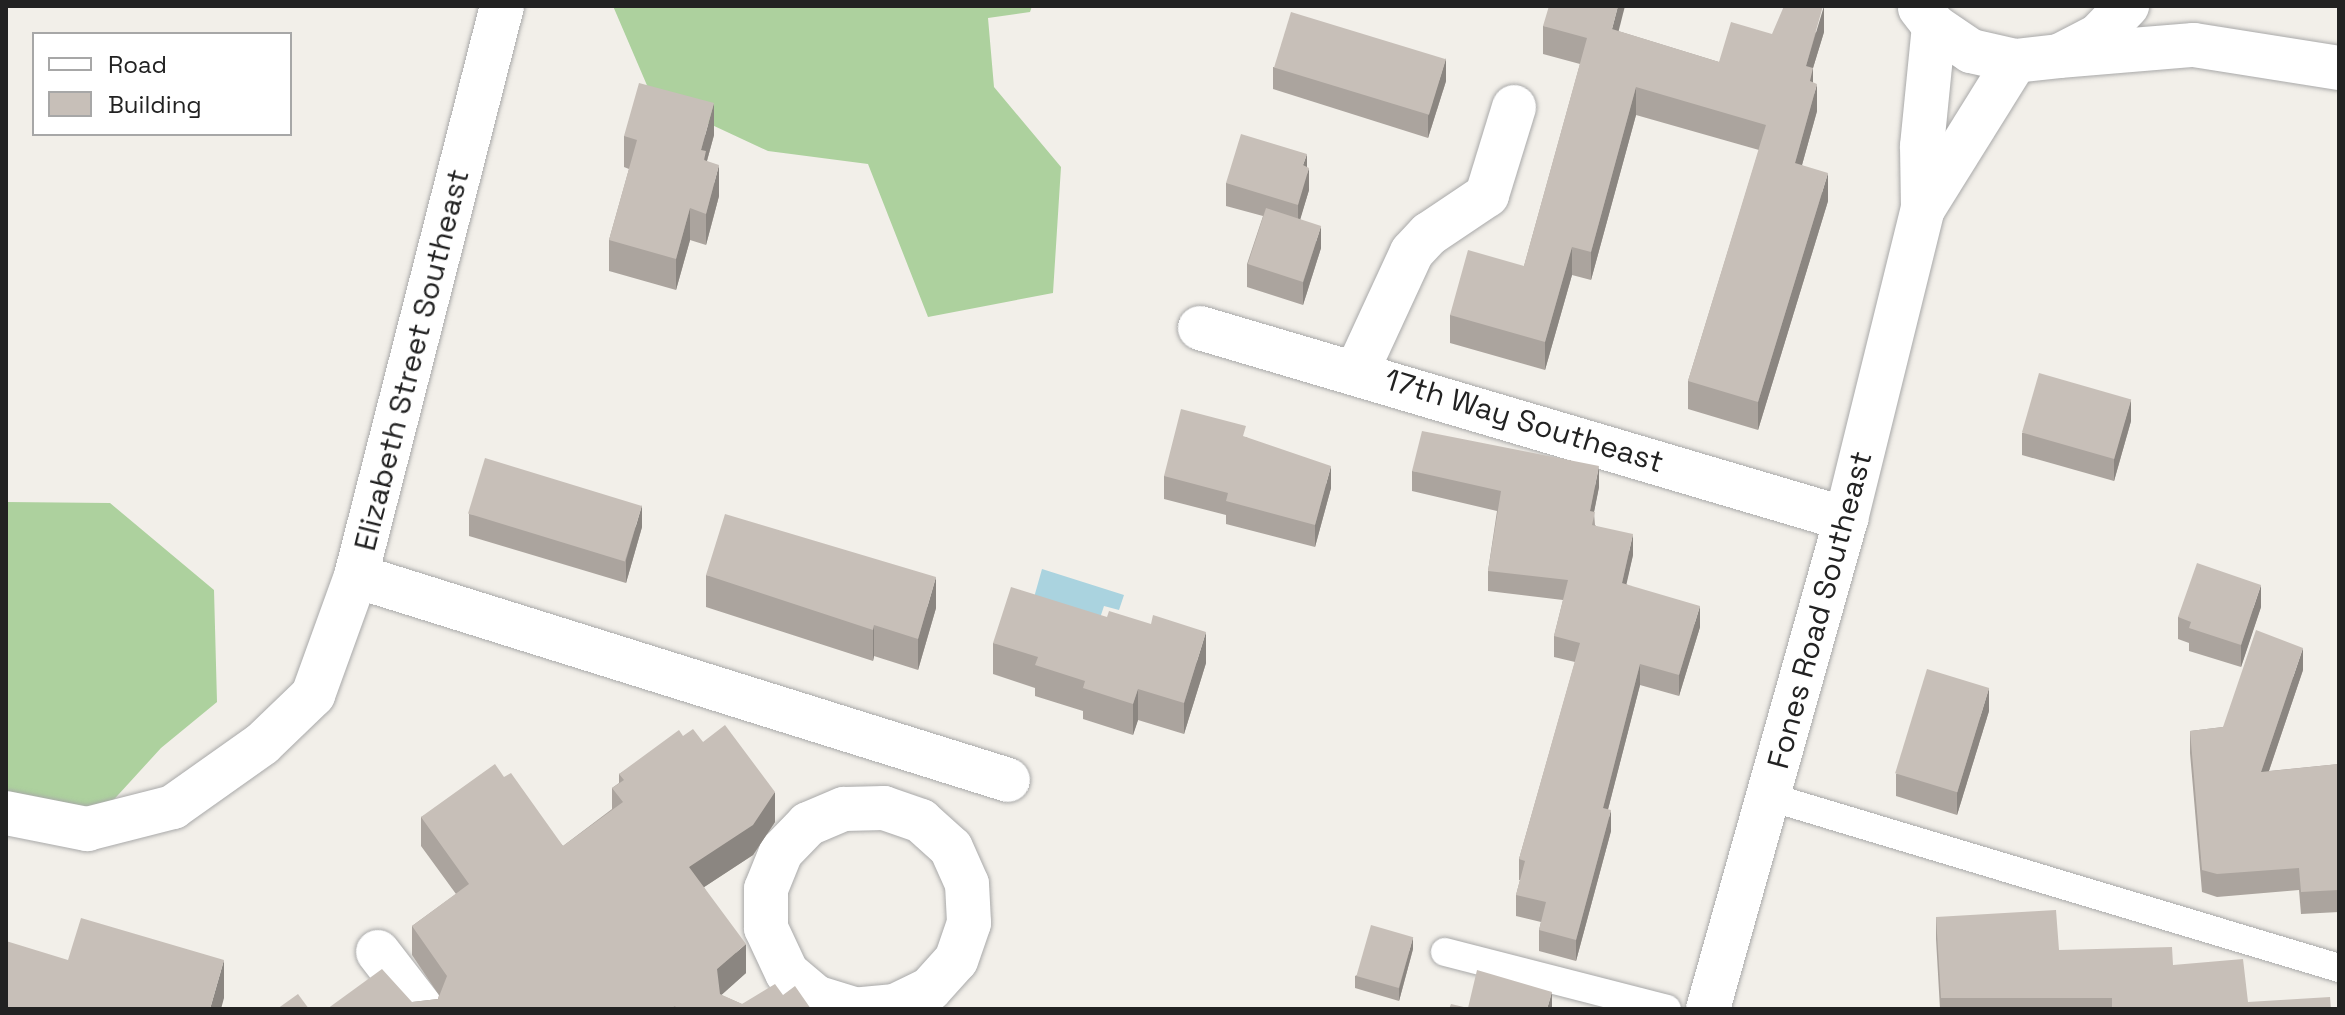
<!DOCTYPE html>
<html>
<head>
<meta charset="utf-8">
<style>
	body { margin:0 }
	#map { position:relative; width:2345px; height:1015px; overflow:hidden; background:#f2efe9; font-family:"Space Grotesk",sans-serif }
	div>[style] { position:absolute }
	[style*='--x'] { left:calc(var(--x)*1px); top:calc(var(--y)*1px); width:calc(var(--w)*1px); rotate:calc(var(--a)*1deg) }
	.forest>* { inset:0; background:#add19e }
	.water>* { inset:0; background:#aad3df }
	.roads { filter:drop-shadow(0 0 2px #a9a9a9) drop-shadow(0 0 2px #a9a9a9) }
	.service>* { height:28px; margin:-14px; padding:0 14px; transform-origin:14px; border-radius:14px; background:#fff }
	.minor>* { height:44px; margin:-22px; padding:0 22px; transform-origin:22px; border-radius:22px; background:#fff }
	.tertiary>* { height:44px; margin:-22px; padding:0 22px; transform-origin:22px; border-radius:22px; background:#fff }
	.wall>* { inset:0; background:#aba49e }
	.shaded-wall>* { inset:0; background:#8b8681 }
	.building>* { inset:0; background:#c7bfb8; transform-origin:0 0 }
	span { translate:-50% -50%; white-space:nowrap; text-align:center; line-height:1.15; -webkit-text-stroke:6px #fff; paint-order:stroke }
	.street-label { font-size:30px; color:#222 }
	.frame { position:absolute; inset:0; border:8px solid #222; pointer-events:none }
	.legend { position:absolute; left:32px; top:32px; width:260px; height:104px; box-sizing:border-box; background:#fff; border:2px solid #a7a7a7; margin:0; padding:10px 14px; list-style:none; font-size:24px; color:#222 }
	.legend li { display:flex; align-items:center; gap:16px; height:40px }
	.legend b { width:40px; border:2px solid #a7a7a7 }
</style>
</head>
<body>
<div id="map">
	<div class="forest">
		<i style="clip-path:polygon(613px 6px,1032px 6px,1030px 12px,988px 18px,994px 87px,1061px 167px,1053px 293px,928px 317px,868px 164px,768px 151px,652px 97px)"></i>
		<i style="clip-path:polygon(6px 502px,110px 503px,214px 590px,217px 702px,161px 748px,87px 829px,6px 813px)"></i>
	</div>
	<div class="water">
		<i style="clip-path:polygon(1042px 569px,1124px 595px,1119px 610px,1104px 606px,1099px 621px,1033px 601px)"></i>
	</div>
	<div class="roads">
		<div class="service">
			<i style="--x:1770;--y:797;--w:594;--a:16.73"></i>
			<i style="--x:1445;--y:952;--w:229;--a:14.4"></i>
		</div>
		<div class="minor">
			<i style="--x:1200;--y:328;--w:674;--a:16.47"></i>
			<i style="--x:1357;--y:371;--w:131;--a:-65.2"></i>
			<i style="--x:1412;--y:252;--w:25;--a:-47"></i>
			<i style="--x:1429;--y:234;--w:70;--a:-33.9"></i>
			<i style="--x:1487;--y:195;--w:92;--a:-72.9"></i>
			<i style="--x:356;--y:576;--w:683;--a:17.37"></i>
			<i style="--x:378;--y:952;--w:72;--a:52.3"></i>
			<i style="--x:854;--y:1009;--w:39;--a:-163"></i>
			<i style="--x:817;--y:998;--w:39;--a:-140"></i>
			<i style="--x:787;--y:973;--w:50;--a:-115"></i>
			<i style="--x:766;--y:928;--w:39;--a:-90"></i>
			<i style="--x:766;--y:889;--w:40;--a:-68"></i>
			<i style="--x:781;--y:852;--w:39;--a:-46"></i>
			<i style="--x:808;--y:824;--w:39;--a:-23"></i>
			<i style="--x:844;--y:809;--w:40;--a:-1.4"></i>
			<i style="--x:884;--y:808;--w:39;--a:19"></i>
			<i style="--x:921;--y:821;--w:40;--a:42"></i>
			<i style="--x:951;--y:848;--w:39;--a:66"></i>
			<i style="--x:967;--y:884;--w:39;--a:87"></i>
			<i style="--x:969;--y:923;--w:39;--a:109"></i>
			<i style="--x:956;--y:960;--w:39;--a:132"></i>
			<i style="--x:930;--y:989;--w:39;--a:154"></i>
			<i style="--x:895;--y:1006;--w:35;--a:175"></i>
		</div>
		<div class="tertiary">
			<i style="--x:1920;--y:8;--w:23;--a:52"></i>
			<i style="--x:1934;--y:26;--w:45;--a:34"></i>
			<i style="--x:1971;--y:51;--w:45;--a:12.8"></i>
			<i style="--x:2015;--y:61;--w:44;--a:-6.5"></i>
			<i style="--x:2059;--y:56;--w:44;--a:-27.1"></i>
			<i style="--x:2098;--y:36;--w:42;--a:-46"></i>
			<i style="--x:2059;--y:56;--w:135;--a:-4.7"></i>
			<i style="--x:2194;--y:45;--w:147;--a:9"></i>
			<i style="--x:1923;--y:209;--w:174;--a:-58.1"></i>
			<i style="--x:6;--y:813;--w:83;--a:11.2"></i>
			<i style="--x:87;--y:829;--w:89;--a:-14.3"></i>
			<i style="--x:173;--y:807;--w:109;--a:-35.3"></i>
			<i style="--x:262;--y:744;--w:71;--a:-43.9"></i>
			<i style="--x:313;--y:695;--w:127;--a:-70.1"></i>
			<i style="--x:356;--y:576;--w:588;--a:-75.63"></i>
			<i style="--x:1708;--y:1009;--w:509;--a:-74.27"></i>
			<i style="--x:1846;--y:519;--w:319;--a:-76.1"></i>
			<i style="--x:1923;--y:209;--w:63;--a:-90.9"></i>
			<i style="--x:1922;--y:146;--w:121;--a:-84.3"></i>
		</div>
	</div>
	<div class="wall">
		<i style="clip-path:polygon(1543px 26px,1618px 31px,1719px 62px,1772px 34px,1824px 32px,1813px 68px,1813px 83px,1817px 111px,1802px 165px,1828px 201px,1758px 430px,1688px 409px,1688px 381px,1759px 150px,1636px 115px,1591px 280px,1572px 275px,1545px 370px,1450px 343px,1450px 315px,1524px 266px,1580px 64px,1543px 54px)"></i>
		<i style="clip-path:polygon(1273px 67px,1446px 81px,1428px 138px,1273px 89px)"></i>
		<i style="clip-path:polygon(714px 135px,707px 161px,719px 196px,706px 245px,690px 240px,676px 290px,609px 271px,609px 240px,629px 169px,624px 167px,624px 136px)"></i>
		<i style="clip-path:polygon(1307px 167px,1309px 190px,1300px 219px,1321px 248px,1303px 305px,1247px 287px,1247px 264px,1263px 216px,1226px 206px,1226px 183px)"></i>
		<i style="clip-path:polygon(2131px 421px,2114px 481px,2022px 455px,2022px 433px)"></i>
		<i style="clip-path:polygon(1246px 437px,1331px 488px,1315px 547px,1226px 524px,1226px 515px,1164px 499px,1164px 476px)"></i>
		<i style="clip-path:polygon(1412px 471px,1599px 487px,1594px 512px,1595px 525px,1633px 555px,1626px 584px,1700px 627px,1679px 696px,1640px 685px,1608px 809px,1611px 831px,1576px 961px,1539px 951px,1539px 930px,1541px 922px,1516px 916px,1516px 895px,1520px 880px,1519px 880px,1519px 859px,1575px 662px,1554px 657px,1554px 636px,1563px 600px,1488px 591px,1488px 571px,1497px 511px,1412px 491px)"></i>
		<i style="clip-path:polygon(469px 514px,642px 527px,626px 583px,469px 536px)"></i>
		<i style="clip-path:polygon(706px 575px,936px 608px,918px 670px,874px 656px,873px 661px,706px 607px)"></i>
		<i style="clip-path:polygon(2261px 607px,2241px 667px,2189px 651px,2189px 643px,2178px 639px,2178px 617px)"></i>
		<i style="clip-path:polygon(993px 643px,1206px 663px,1184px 734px,1138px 720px,1133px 735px,1083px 719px,1083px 711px,1035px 696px,1035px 688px,993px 674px)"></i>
		<i style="clip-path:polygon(2303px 670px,2269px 771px,2339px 764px,2339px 912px,2301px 914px,2299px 890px,2217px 897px,2202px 892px,2190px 753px,2190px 731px,2223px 727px)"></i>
		<i style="clip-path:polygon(1989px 711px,1957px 815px,1896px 796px,1896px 774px)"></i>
		<i style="clip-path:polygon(683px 736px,703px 742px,775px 822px,753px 855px,704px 887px,746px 973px,721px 995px,742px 1004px,783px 995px,811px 1009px,327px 1009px,412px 1002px,438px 999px,439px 995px,412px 955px,412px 926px,456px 894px,421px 846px,421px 817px,504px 777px,563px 846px,612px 809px,612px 788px,619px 783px,619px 774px)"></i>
		<i style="clip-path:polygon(1936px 917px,2059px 950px,2173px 965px,2248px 1002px,2331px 1009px,1940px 1009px,1936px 939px)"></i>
		<i style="clip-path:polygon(1413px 949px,1399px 1001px,1355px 988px,1355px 976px)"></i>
	</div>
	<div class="shaded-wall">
		<i style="clip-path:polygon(1618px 6px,1625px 6px,1612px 57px,1612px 29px)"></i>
		<i style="clip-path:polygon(1824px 6px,1824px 32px,1813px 68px,1813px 95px,1806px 66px)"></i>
		<i style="clip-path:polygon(1446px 58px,1446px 81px,1428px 138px,1428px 116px)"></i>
		<i style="clip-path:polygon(1817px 84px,1817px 111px,1795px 190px,1795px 163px)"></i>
		<i style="clip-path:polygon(1636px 87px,1636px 115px,1591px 280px,1591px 252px)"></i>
		<i style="clip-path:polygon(714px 103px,714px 135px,706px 164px,701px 150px)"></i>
		<i style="clip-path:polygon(1307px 154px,1307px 174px,1309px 168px,1309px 190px,1298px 227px,1298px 205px,1303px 165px)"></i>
		<i style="clip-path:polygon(719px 165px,719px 196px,706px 245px,706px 214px)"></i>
		<i style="clip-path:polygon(1828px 173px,1828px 201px,1758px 430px,1758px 402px)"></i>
		<i style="clip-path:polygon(690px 208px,690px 240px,676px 290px,676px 259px)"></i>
		<i style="clip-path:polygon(1321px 226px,1321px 248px,1303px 305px,1303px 283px)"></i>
		<i style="clip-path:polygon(1572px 247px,1572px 275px,1545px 370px,1545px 342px)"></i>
		<i style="clip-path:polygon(2131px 399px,2131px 421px,2114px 481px,2114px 458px)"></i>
		<i style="clip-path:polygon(1331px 466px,1331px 488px,1315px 547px,1315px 525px)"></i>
		<i style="clip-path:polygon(1599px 466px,1599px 487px,1590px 532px,1590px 511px)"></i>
		<i style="clip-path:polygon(642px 505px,642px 527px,626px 583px,626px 560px)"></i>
		<i style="clip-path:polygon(1633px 534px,1633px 555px,1622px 604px,1622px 583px)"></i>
		<i style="clip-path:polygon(936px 577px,936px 608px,918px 670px,918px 639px)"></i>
		<i style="clip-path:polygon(2261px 585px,2261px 607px,2241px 667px,2241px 645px)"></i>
		<i style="clip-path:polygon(1700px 606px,1700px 627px,1679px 696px,1679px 675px)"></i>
		<i style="clip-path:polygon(874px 625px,874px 656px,873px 661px,873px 630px)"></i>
		<i style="clip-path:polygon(1206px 632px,1206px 663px,1184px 734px,1184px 703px)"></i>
		<i style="clip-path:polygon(2303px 648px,2303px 670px,2261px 794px,2261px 772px)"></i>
		<i style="clip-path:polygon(1640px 664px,1640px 685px,1603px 829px,1603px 808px)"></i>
		<i style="clip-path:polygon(1989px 688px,1989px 711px,1957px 815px,1957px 793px)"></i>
		<i style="clip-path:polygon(1138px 689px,1138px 720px,1133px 735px,1133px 704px)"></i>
		<i style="clip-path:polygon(775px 792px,775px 822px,753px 855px,689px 897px,689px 867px)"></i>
		<i style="clip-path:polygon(1611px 810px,1611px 831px,1576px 961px,1576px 940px)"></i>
		<i style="clip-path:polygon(1413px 937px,1413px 949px,1399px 1001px,1399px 989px)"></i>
		<i style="clip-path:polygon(746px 944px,746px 973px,717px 999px,717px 969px)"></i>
		<i style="clip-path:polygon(224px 960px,224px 998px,221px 1009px,210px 1009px)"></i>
		<i style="clip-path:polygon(1552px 992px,1552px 1009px,1547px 1009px)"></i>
	</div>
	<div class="building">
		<i style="clip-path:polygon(1549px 6px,1618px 6px,1612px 29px,1719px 62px,1731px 22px,1772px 34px,1784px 6px,1823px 6px,1806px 66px,1813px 68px,1810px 81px,1817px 84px,1795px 163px,1828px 173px,1758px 402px,1688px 381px,1766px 125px,1636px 87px,1591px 252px,1572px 247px,1545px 342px,1450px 315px,1468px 250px,1524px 266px,1587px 38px,1543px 26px)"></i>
		<i style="left:1291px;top:12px;width:162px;height:58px;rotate:17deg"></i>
		<i style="clip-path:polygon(639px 83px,714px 103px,701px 150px,706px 151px,704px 160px,719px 165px,706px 214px,690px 208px,676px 259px,609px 240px,637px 140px,624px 136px)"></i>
		<i style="clip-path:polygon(1241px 134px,1307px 154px,1303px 165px,1309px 168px,1298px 205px,1226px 183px)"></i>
		<i style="left:1266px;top:208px;width:58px;height:59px;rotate:18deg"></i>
		<i style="left:2039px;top:373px;width:96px;height:62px;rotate:16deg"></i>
		<i style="clip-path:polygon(1181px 409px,1246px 426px,1243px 436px,1331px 466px,1315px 525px,1226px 501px,1228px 493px,1164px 476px)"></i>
		<i style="clip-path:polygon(1422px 431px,1599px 466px,1590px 511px,1595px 512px,1592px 525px,1633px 534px,1622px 583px,1700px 606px,1679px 675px,1640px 664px,1603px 808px,1611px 810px,1576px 940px,1539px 930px,1546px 902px,1516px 895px,1525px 861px,1519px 859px,1580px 643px,1554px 636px,1568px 580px,1488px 571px,1501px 491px,1412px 471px)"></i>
		<i style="left:485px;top:458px;width:164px;height:58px;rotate:17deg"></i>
		<i style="clip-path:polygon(725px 514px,936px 577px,918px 639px,874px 625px,873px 630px,706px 575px)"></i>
		<i style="clip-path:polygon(2197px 563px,2261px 585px,2241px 645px,2189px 628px,2191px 622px,2178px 617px)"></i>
		<i style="clip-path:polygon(1011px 587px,1107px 617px,1109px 611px,1151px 624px,1153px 615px,1206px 632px,1184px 703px,1138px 689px,1133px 704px,1083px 688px,1085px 681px,1035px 665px,1038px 657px,993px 643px)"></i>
		<i style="clip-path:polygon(2256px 630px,2303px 648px,2261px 772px,2339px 764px,2339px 890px,2301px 892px,2299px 868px,2217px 874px,2202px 870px,2190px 731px,2223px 727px)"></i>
		<i style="left:1927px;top:669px;width:65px;height:109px;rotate:17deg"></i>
		<i style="clip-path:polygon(725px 725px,775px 792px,753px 825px,689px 867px,746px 944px,717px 969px,720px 994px,742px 1004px,775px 984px,783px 995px,795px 986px,811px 1009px,677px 1009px,675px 1006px,670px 1009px,327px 1009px,382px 969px,412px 1002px,438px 999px,447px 976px,412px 926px,469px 884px,421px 817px,495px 764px,504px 777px,511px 773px,563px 846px,623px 802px,612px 788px,624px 780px,619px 774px,679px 730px,683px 736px,693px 729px,703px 742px)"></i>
		<i style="clip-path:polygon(2056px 910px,2059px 950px,2172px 947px,2173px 965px,2243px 959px,2248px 1002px,2330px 997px,2331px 1009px,2112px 1009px,2112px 998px,1941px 998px,1936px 917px)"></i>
		<i style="clip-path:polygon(81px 918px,224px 960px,210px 1009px,6px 1009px,6px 941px,68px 960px)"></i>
		<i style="left:1371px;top:925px;width:44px;height:53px;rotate:16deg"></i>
		<i style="clip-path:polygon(1477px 970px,1552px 992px,1547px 1009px,1449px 1009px,1451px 1004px,1468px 1008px)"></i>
		<i style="clip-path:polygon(298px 994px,309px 1009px,277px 1009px)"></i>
	</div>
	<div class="street-label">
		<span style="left:412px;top:360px;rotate:-76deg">Elizabeth Street Southeast</span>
		<span style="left:1524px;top:421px;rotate:17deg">17th Way Southeast</span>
		<span style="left:1820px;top:610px;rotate:-75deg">Fones Road Southeast</span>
	</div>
	<div class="frame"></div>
	<ul class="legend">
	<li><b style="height:10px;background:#fff"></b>Road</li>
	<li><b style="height:22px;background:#c7bfb8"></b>Building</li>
	</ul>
</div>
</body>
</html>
